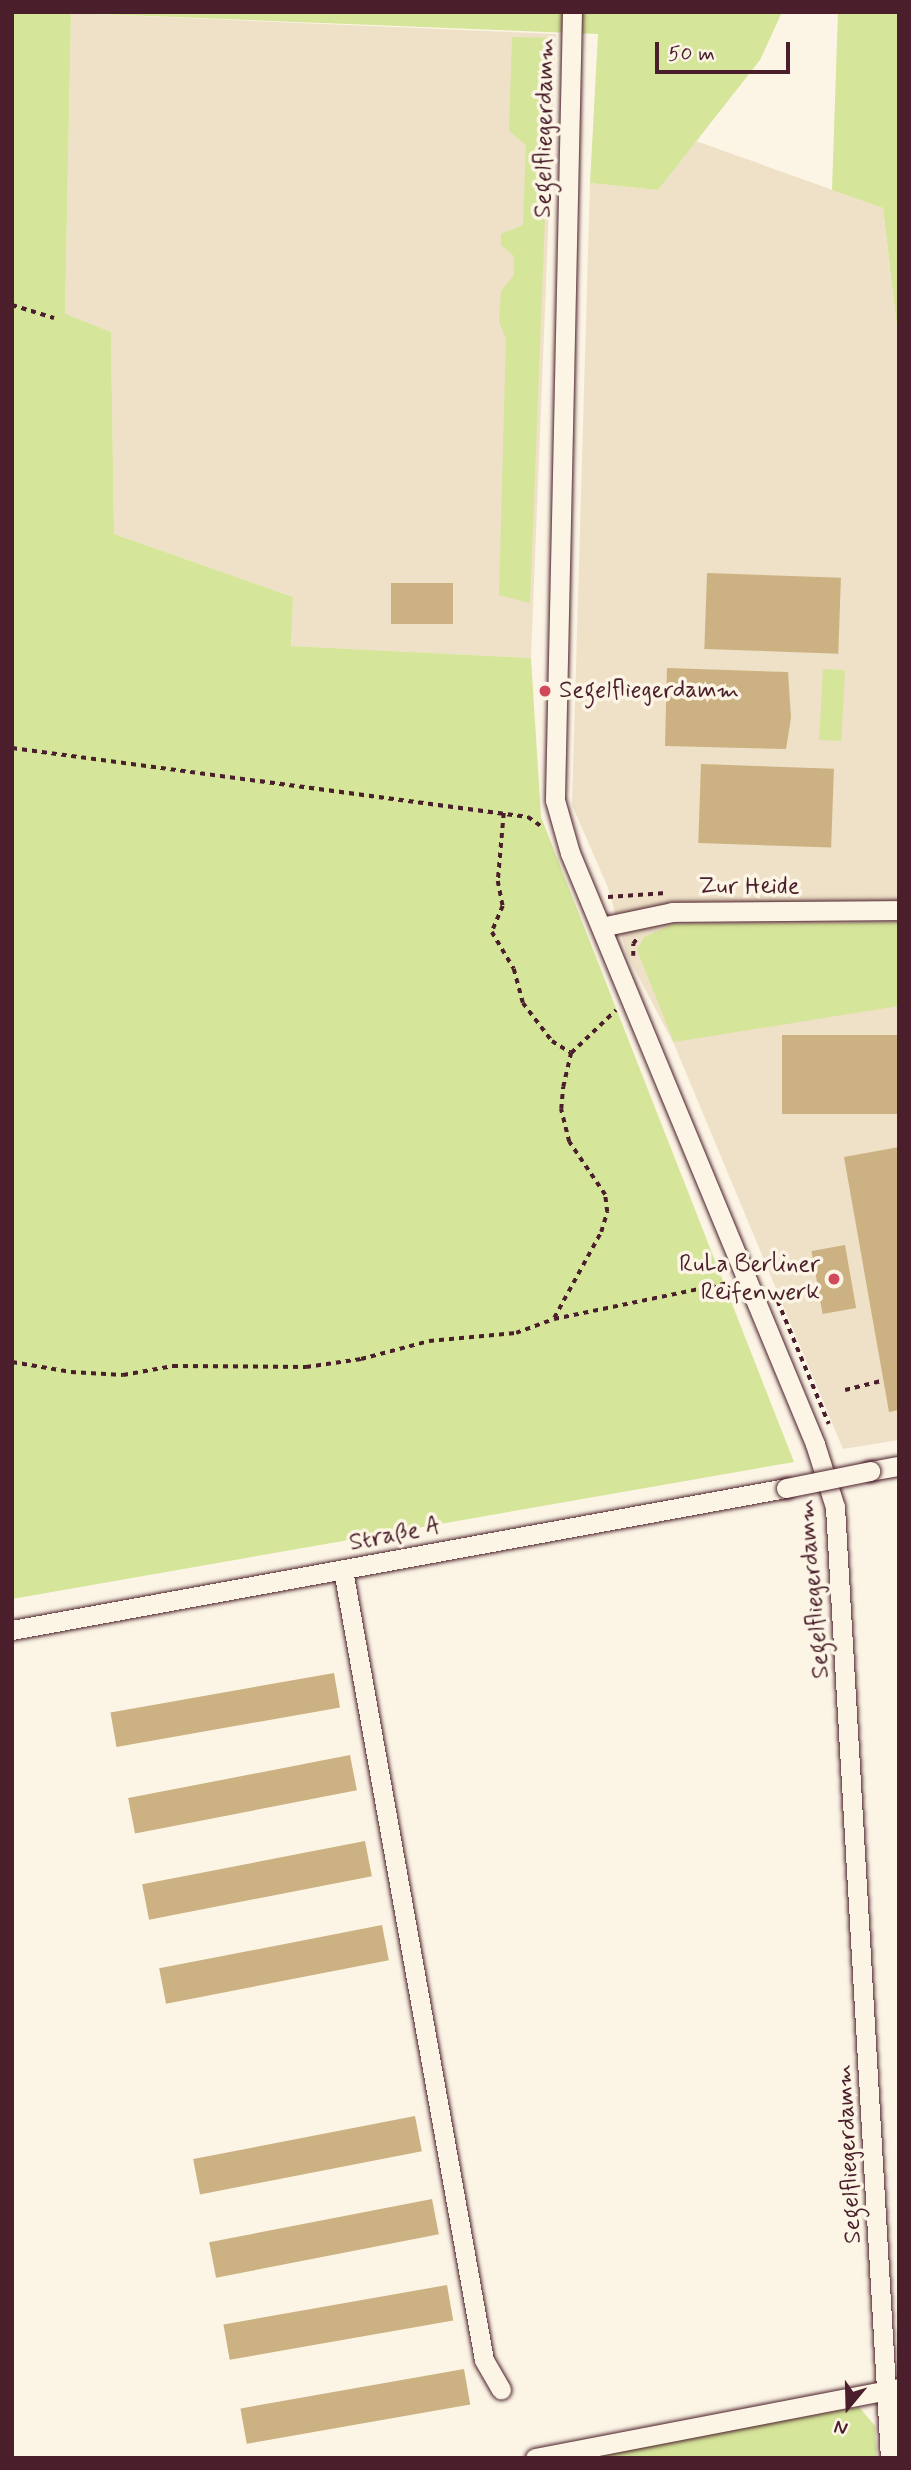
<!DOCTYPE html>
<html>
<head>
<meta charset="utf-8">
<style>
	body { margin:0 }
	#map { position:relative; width:911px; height:2470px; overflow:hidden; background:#fcf5e5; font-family:Mynerve,sans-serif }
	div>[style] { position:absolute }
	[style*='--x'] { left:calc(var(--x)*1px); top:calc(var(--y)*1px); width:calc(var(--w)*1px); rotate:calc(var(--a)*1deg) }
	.built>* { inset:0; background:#eee1c7 }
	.green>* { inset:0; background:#d5e599; transform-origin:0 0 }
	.building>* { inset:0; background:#ccb282; transform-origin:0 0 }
	.path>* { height:3.5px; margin-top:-1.75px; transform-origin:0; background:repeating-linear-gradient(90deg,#4a1f2b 0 5px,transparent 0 10px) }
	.roads { filter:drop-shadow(0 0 2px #4a1f2b) drop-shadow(0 0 2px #4a1f2b) }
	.minor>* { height:19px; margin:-9.5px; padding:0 9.5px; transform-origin:9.5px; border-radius:9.5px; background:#fcf5e5 }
	.bridges { filter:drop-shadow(0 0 2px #4a1f2b) drop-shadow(0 0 2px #4a1f2b) }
	.minor-bridge>* { height:19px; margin:-9.5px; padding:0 9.5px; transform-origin:9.5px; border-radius:9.5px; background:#fcf5e5 }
	.dots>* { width:19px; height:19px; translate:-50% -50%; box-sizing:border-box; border:4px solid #fcf5e5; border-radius:50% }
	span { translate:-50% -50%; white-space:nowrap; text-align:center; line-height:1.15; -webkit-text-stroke:7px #fcf5e5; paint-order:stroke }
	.street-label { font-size:24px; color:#4a1f2b }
	.poi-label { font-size:24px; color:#4a1f2b }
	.left { translate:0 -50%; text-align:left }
	.right { translate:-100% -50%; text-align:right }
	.frame { position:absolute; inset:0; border:14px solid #4a1f2b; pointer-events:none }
	.north { position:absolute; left:813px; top:2372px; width:70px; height:70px; -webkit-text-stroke:5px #fcf5e5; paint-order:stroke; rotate:199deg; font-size:19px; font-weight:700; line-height:28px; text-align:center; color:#4a1f2b }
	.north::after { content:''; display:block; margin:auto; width:24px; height:32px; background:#4a1f2b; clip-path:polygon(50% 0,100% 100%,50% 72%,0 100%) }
	.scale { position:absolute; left:655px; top:42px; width:135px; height:32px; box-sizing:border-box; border:4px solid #4a1f2b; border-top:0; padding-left:9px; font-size:21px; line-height:24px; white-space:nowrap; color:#4a1f2b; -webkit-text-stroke:5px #fcf5e5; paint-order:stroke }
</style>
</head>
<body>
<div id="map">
	<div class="built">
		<i style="clip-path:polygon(71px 13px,556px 34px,531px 658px,291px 646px,293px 597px,114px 534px,111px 332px,65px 315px)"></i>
		<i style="clip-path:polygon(696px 141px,883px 208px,899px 344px,899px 1440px,843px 1449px,674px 1044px,627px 955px,608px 888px,572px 805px,590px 183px,658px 190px)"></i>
	</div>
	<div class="green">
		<i style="clip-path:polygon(12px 12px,782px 12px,760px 60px,658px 190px,590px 183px,598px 34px,71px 13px,65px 314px,111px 332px,114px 534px,293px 597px,291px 646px,531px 658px,541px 817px,794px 1462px,12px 1599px)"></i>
		<i style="clip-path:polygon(838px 12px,899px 12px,899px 344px,883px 208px,832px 190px)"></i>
		<i style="clip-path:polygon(512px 37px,552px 38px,530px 603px,499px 595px,506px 339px,499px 322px,501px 291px,514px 275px,514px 256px,501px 245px,501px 234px,523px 225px,526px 145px,509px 131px)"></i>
		<i style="left:823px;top:669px;width:22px;height:71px;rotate:3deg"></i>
		<i style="clip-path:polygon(899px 923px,899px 1006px,674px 1042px,637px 950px,644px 937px,674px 924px)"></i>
		<i style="clip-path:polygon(859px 2407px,875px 2426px,877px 2458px,573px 2458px)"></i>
	</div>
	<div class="building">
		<i style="left:707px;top:573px;width:134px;height:76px;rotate:2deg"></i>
		<i style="left:391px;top:583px;width:62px;height:41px"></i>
		<i style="clip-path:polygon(667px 668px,788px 672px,791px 718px,786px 749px,665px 746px)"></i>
		<i style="left:701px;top:764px;width:133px;height:79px;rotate:2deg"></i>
		<i style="left:899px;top:1035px;width:79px;height:117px;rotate:90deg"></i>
		<i style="clip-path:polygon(899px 1147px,899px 1410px,889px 1412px,844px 1157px)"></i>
		<i style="left:845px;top:1245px;width:64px;height:34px;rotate:80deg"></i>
		<i style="left:334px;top:1673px;width:35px;height:227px;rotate:80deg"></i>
		<i style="left:350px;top:1755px;width:36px;height:226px;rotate:79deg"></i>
		<i style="left:365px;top:1841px;width:36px;height:227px;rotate:79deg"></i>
		<i style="left:382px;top:1925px;width:36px;height:227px;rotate:79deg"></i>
		<i style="left:415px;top:2116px;width:36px;height:226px;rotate:79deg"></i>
		<i style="left:432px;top:2199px;width:36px;height:227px;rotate:79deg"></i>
		<i style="left:447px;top:2285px;width:36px;height:227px;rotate:80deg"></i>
		<i style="left:464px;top:2369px;width:36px;height:227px;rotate:80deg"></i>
	</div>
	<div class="path">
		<i style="--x:12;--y:305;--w:44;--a:17.2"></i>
		<i style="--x:12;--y:748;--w:521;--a:7.62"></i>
		<i style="--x:528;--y:817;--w:19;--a:35"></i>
		<i style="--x:504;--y:813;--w:68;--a:95"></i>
		<i style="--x:498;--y:881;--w:25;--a:79"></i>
		<i style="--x:503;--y:906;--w:28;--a:113"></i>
		<i style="--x:492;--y:932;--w:43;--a:59.3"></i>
		<i style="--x:514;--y:969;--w:35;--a:75"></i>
		<i style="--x:523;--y:1003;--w:48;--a:52.7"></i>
		<i style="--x:552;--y:1041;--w:22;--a:32"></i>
		<i style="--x:608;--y:897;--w:58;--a:-3.9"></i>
		<i style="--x:633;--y:956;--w:12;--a:-90"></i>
		<i style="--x:633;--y:944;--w:9;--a:-54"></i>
		<i style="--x:796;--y:1267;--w:14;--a:-17"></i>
		<i style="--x:774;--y:1292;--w:143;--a:67.4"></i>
		<i style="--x:554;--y:1318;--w:98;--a:-61.3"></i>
		<i style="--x:601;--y:1232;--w:21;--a:-73"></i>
		<i style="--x:607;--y:1212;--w:17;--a:-97"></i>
		<i style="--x:605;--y:1195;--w:64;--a:-124.2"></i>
		<i style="--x:569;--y:1142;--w:34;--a:-104"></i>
		<i style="--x:561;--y:1109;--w:22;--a:-85"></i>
		<i style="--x:563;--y:1087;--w:35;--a:-77"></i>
		<i style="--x:571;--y:1053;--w:62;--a:-43.7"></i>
		<i style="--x:12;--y:1362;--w:60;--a:9.6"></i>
		<i style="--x:71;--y:1372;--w:52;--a:3.3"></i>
		<i style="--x:123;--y:1375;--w:51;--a:-10.2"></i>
		<i style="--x:173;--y:1366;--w:133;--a:0.4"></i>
		<i style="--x:306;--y:1367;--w:56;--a:-8.3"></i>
		<i style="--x:361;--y:1359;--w:70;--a:-14.8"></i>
		<i style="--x:429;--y:1341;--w:87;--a:-5.3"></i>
		<i style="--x:516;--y:1333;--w:40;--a:-20.2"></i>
		<i style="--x:554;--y:1319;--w:178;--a:-11.7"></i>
		<i style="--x:845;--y:1390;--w:36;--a:-14"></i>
	</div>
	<div class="roads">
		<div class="minor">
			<i style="--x:572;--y:12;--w:788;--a:91.24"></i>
			<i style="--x:555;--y:800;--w:55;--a:74.2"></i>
			<i style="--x:570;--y:853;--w:640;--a:67.48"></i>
			<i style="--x:815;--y:1444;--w:66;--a:72.4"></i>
			<i style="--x:835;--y:1507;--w:953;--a:86.69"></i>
			<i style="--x:601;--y:927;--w:73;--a:-11.9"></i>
			<i style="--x:672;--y:912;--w:227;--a:-0.5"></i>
			<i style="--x:870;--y:1471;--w:29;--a:-10"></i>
			<i style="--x:343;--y:1570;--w:802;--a:79.88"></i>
			<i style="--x:484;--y:2360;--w:34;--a:60"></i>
			<i style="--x:12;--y:1630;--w:787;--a:-10.4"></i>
			<i style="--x:535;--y:2458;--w:370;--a:-10.9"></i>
		</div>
	</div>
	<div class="bridges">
		<div class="minor-bridge">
			<i style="--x:786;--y:1488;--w:86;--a:-11.4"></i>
		</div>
	</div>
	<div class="dots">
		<i style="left:545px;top:691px;background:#d1495b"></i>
		<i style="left:834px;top:1279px;background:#d1495b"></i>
	</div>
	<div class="street-label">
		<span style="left:545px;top:128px;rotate:-89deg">Segelfliegerdamm</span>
		<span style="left:749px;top:887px">Zur Heide</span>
		<span style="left:395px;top:1535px;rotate:-11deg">Straße A</span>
		<span style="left:814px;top:1589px;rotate:-95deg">Segelfliegerdamm</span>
		<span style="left:849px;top:2154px;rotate:-93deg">Segelfliegerdamm</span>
	</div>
	<div class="poi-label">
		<span class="left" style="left:559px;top:691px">Segelfliegerdamm</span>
		<span class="right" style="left:820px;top:1279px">RuLa Berliner<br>Reifenwerk</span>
	</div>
	<div class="frame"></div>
	<div class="north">N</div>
	<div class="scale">50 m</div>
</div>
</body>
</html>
